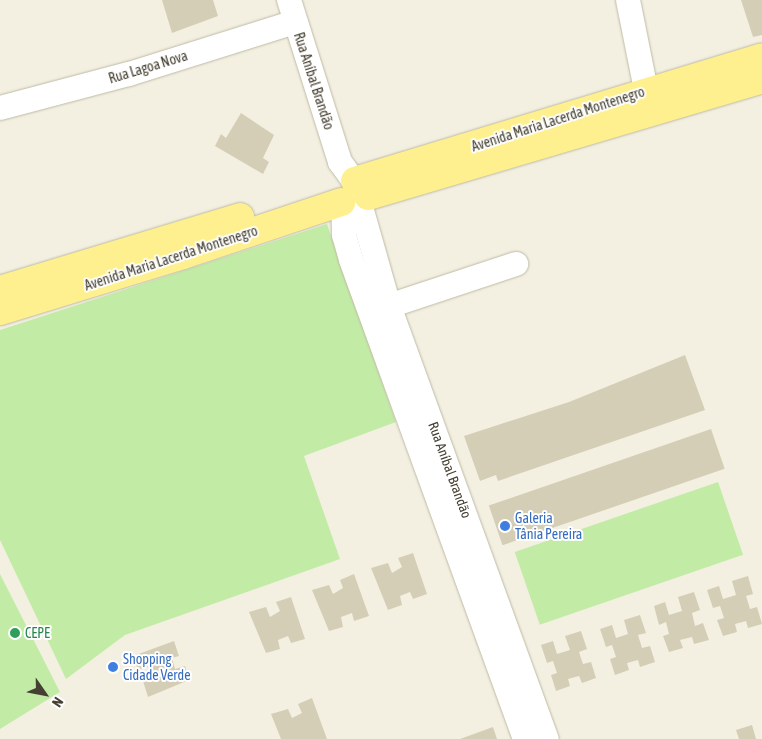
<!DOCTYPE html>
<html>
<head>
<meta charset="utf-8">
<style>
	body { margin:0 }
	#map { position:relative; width:762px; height:739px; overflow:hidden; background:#f3f0e2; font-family:"Asap Condensed",sans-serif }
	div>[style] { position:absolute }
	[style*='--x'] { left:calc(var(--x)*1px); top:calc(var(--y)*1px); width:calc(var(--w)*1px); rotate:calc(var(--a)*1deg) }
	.green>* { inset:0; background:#c2eca6; transform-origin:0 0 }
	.building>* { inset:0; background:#d5ceb6; transform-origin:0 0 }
	.roads { filter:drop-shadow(0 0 1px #bfbaa4) drop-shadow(0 0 1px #bfbaa4) }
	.minor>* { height:24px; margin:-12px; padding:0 12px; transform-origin:12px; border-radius:12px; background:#fff }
	.major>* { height:28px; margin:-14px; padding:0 14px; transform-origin:14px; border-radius:14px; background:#fff08f }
	.dots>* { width:14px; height:14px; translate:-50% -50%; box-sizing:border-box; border:2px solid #fff; border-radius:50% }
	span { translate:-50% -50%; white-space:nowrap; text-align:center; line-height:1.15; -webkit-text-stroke:4px #fff; paint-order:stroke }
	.street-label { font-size:14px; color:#454032 }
	.shop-label { font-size:14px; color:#366cbe }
	.left { translate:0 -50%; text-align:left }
	.leisure-label { font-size:14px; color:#27864d }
	.north { position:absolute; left:20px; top:669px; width:50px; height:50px; -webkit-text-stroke:4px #fff; paint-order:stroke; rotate:123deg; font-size:14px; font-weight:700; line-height:20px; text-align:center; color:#454032 }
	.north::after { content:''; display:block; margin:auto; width:18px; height:22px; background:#454032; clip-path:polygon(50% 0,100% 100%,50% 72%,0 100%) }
</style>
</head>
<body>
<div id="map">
	<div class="green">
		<i style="clip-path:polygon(327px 224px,396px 422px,304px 456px,340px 559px,125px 635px,66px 679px,0 540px,0 330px)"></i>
		<i style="left:718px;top:482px;width:77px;height:215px;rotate:71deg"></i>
		<i style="clip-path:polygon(0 574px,60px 692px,0 729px)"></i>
	</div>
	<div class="building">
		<i style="clip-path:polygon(162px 0,213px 0,218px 16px,172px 33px)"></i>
		<i style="clip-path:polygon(741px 0,762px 0,762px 35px,753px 37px)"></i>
		<i style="clip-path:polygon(241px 113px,274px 135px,263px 158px,269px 162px,263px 174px,215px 146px,221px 134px,226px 138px)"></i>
		<i style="clip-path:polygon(685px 355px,705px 410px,498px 481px,496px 475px,480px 481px,464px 436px,569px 402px)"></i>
		<i style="left:711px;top:429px;width:42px;height:235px;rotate:71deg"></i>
		<i style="clip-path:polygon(413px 553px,427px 594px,413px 599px,410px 592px,400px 596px,402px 605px,388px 610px,371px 568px,388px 563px,392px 573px,402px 567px,398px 558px)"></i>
		<i style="clip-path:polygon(354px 574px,369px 616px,354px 621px,352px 613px,341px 617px,343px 627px,329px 631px,312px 590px,329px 585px,333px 594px,343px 588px,340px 580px)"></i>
		<i style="clip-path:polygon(748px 576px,753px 594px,746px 596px,750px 609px,757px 607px,762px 624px,748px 628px,746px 621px,735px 624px,737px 632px,723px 636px,717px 620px,724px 618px,720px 606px,713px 608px,707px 590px,719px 586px,723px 599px,736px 595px,732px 581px)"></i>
		<i style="clip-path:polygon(694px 592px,700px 610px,692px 613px,695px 626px,703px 623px,709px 640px,694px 644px,692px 637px,680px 640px,683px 648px,669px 652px,663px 636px,669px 634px,666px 622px,659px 625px,654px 606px,665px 602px,669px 615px,682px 611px,678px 597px)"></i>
		<i style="clip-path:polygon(291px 597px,305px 639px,291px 643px,288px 636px,278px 640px,280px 649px,266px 653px,249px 612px,266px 607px,270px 617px,280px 611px,276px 602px)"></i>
		<i style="clip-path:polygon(640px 615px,646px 633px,638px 635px,642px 648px,650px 646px,655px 662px,640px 667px,638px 660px,627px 663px,629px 670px,615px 675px,610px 659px,616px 657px,612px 645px,606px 647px,600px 629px,612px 625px,616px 638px,628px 634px,624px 620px)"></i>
		<i style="clip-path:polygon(581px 631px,587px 649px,579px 652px,583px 664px,591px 662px,596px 678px,582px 683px,579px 676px,568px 679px,570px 686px,556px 691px,551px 675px,557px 673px,553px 661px,547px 663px,541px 645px,553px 641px,557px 654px,570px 650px,565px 636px)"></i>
		<i style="clip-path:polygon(174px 641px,179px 656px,172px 658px,175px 669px,185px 666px,189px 680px,148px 697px,143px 681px,152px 676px,147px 666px,138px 670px,133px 656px)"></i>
		<i style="clip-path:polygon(312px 698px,327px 739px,281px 739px,271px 714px,288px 709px,292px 718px,302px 713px,298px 704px)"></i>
		<i style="clip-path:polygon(752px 725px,756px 739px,739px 739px,736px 730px)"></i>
		<i style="clip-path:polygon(493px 727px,497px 739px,460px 739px)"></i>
	</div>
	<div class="roads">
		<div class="minor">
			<i style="--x:289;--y:0;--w:170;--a:72.5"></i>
			<i style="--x:340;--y:162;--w:22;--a:54"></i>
			<i style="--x:628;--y:0;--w:92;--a:78.7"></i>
			<i style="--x:0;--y:108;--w:133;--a:-14.8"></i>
			<i style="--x:129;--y:74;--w:174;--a:-17.4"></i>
			<i style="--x:359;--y:200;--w:110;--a:74.2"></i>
			<i style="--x:389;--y:306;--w:461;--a:70"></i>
			<i style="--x:343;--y:203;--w:32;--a:88"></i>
			<i style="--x:344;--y:235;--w:26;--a:74"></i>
			<i style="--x:351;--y:260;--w:510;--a:70.04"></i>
			<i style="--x:389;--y:306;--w:134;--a:-18.3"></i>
		</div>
		<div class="major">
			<i style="--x:355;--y:181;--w:425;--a:-16.9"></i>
			<i style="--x:368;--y:196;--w:411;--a:-16.5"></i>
			<i style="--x:0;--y:290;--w:251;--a:-16.9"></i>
			<i style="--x:0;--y:311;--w:191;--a:-17"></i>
			<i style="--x:183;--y:255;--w:167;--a:-18.5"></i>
		</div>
	</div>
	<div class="dots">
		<i style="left:505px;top:526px;background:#3f7fe0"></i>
		<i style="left:15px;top:633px;background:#2e9e5b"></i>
		<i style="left:113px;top:667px;background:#3f7fe0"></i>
	</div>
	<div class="street-label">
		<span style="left:148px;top:67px;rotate:-17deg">Rua Lagoa Nova</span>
		<span style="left:314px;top:81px;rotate:72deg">Rua Aníbal Brandão</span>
		<span style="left:558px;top:119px;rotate:-18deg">Avenida Maria Lacerda Montenegro</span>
		<span style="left:171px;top:258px;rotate:-18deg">Avenida Maria Lacerda Montenegro</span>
		<span style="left:450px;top:470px;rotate:70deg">Rua Aníbal Brandão</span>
	</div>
	<div class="shop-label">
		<span class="left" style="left:515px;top:526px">Galeria<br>Tânia Pereira</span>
		<span class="left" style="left:123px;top:667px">Shopping<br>Cidade Verde</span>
	</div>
	<div class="leisure-label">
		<span class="left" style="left:25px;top:633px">CEPE</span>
	</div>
	<div class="north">N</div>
</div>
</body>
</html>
